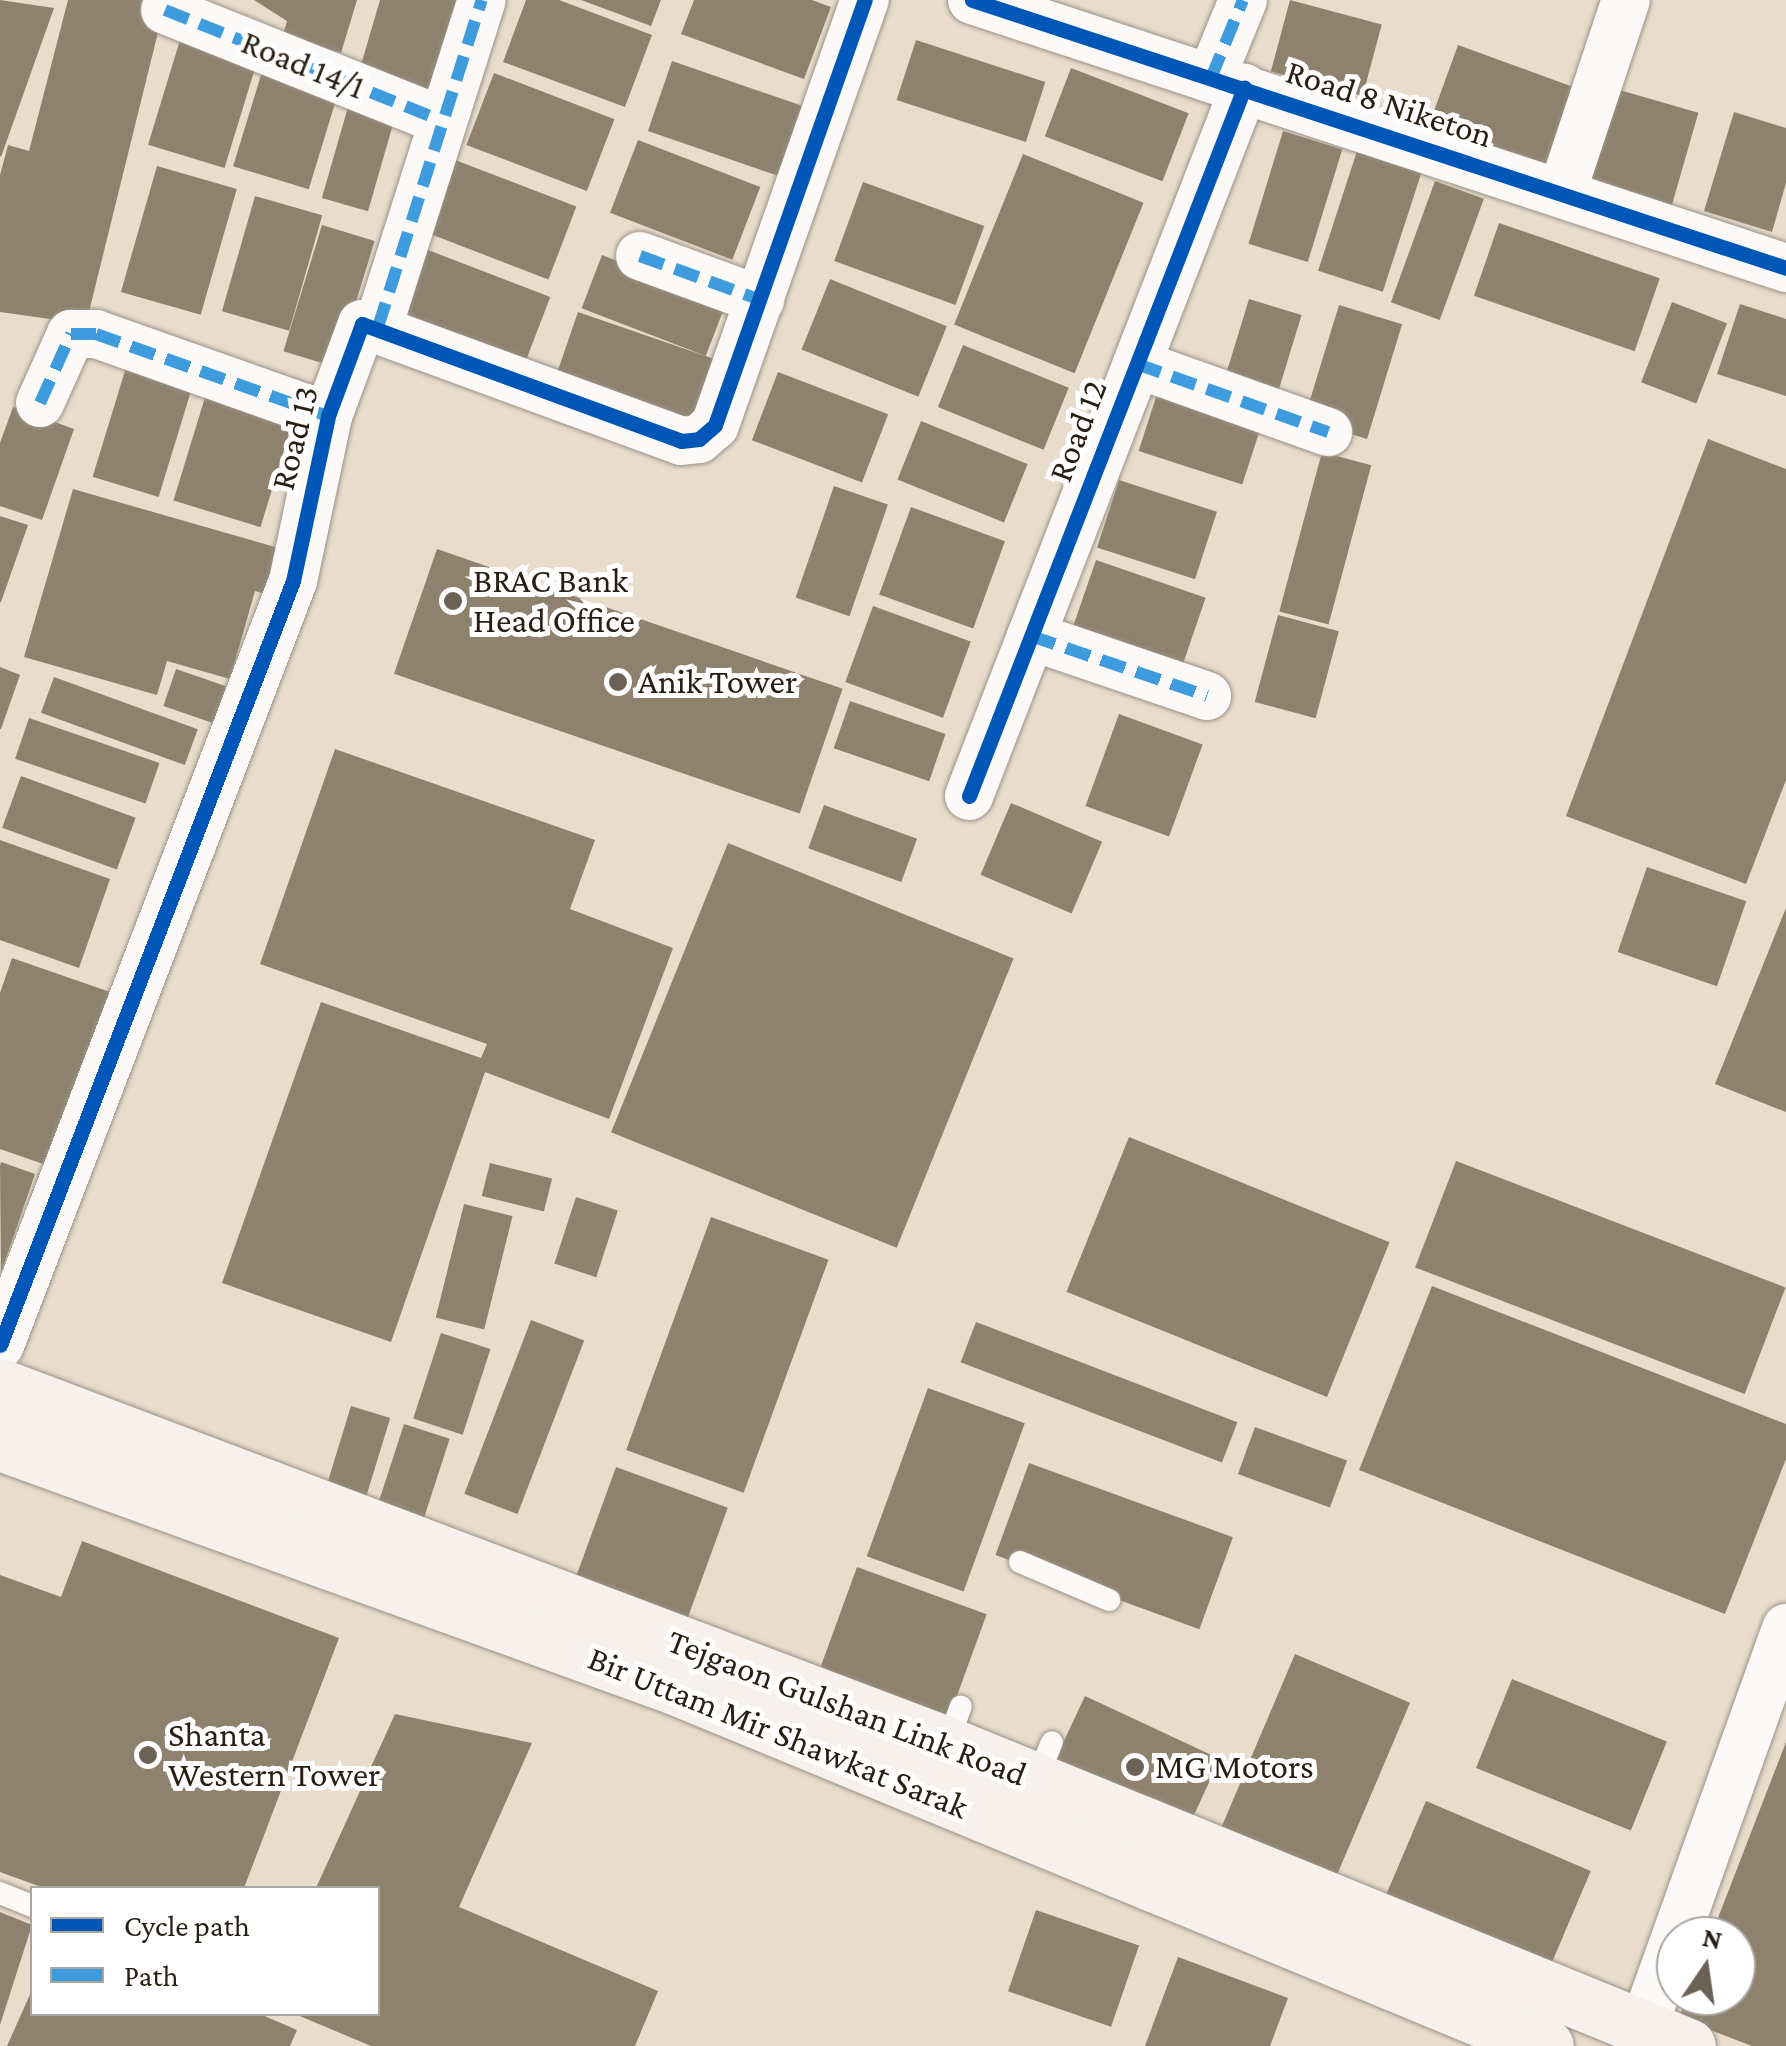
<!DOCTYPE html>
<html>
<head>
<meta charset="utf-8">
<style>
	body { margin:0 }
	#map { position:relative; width:1786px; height:2046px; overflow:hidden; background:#e9dccd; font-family:"Crimson Pro",serif }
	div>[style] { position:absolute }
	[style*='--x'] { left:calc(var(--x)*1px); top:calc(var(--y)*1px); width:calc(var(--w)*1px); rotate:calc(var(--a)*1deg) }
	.building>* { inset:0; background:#8e816e; transform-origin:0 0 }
	.roads { filter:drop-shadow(0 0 2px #9b9185) drop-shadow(0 0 2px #9b9185) }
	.lane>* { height:22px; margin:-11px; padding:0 11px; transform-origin:11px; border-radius:11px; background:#fcfaf8 }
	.street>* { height:48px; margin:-24px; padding:0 24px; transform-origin:24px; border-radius:24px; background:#fcfaf8 }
	.secondary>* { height:55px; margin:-27.5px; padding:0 27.5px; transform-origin:27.5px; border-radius:27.5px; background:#f6f1ec }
	.quiet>* { height:12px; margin-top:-6px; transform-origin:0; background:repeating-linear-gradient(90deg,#3d9bde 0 25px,transparent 0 37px) }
	.cycleway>* { height:15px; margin:-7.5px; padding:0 7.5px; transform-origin:7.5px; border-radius:7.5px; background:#0057b8 }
	.dots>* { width:28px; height:28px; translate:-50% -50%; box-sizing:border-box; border:5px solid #fff; border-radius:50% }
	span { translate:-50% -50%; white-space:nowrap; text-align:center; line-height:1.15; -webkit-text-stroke:10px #fff; paint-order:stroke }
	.street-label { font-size:35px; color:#281f14 }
	.poi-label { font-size:35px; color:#281f14 }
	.left { translate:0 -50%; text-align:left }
	.legend { position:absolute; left:30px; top:1886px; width:350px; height:130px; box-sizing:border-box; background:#fff; border:2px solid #a9a5a1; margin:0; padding:12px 18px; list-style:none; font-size:30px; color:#281f14 }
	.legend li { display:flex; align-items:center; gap:20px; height:50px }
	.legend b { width:50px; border:2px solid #a9a5a1 }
	.north { position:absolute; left:1656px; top:1916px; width:100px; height:100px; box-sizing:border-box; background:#fff; border:2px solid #a9a5a1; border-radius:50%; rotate:13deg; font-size:28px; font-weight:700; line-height:40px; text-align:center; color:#281f14 }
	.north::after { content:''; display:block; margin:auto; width:35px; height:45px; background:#6c6155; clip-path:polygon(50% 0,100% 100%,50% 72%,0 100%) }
</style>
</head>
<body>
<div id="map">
	<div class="building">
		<i style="clip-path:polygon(0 0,54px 8px,1px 157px,0 156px)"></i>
		<i style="clip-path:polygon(68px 0,166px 0,86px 324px,0 312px,0 175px,8px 145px,29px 151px)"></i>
		<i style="clip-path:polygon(254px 0,357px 0,341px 53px,283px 35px,287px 21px)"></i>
		<i style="clip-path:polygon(380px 0,464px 0,432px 105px,356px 82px)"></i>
		<i style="clip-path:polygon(526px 0,559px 0,652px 35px,625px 107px,503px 62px)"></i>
		<i style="clip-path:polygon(581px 0,661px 0,651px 26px)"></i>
		<i style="clip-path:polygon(694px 0,812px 0,831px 7px,804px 79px,681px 34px)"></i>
		<i style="left:1290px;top:0;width:95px;height:74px;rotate:15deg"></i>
		<i style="left:184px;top:27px;width:80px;height:123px;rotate:17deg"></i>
		<i style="left:916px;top:40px;width:136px;height:63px;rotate:18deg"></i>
		<i style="left:1458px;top:45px;width:127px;height:93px;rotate:20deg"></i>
		<i style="left:672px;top:61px;width:146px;height:74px;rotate:19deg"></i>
		<i style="left:265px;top:62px;width:79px;height:109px;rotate:17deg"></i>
		<i style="left:1071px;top:68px;width:126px;height:73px;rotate:21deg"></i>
		<i style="left:494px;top:73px;width:129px;height:77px;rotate:21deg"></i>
		<i style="left:1609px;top:87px;width:93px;height:105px;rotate:16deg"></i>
		<i style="left:350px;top:100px;width:48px;height:102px;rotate:16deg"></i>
		<i style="clip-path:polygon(1734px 112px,1786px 128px,1786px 183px,1772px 232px,1704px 211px)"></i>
		<i style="left:1283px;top:131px;width:62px;height:118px;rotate:17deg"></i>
		<i style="left:638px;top:140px;width:131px;height:78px;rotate:21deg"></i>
		<i style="left:1357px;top:151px;width:68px;height:126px;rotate:18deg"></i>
		<i style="left:1023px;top:154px;width:130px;height:184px;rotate:22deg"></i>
		<i style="left:455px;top:160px;width:130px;height:78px;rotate:21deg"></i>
		<i style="left:157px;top:166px;width:83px;height:131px;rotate:16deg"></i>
		<i style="left:1435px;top:181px;width:52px;height:129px;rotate:20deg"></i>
		<i style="left:863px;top:182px;width:129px;height:84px;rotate:20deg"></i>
		<i style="left:255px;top:196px;width:70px;height:120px;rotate:16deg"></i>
		<i style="left:1499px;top:223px;width:170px;height:77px;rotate:19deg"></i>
		<i style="left:322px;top:225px;width:55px;height:132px;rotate:17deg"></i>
		<i style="left:428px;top:250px;width:131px;height:78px;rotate:21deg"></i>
		<i style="left:602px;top:255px;width:133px;height:57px;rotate:21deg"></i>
		<i style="left:830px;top:279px;width:126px;height:76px;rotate:22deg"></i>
		<i style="left:1249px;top:299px;width:55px;height:102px;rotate:17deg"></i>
		<i style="left:1672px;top:302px;width:59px;height:86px;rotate:21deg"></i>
		<i style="clip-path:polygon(1740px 304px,1786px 319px,1786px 396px,1717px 374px)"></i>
		<i style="left:1339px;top:305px;width:66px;height:120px;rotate:17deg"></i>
		<i style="left:578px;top:312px;width:145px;height:78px;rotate:19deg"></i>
		<i style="left:963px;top:345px;width:114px;height:67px;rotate:22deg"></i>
		<i style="left:128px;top:361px;width:69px;height:121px;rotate:17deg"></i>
		<i style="left:778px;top:372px;width:118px;height:73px;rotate:21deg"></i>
		<i style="left:210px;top:381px;width:91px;height:125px;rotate:17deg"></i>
		<i style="left:1158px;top:391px;width:109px;height:63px;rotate:18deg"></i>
		<i style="clip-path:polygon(13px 407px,74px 429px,42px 520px,0 506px,0 443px)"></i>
		<i style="left:921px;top:421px;width:115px;height:63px;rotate:22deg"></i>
		<i style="clip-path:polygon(1708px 439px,1786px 469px,1786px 780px,1746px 884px,1566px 816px)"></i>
		<i style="left:1322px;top:452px;width:51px;height:165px;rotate:15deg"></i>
		<i style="left:1119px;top:480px;width:103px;height:71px;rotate:18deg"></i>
		<i style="left:834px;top:486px;width:57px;height:118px;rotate:19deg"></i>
		<i style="clip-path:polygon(73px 489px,303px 555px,290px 601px,255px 591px,230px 679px,167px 661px,157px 695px,24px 657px)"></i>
		<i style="left:911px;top:507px;width:100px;height:93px;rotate:20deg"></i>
		<i style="clip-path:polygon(0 516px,28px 525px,1px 602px,0 602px)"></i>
		<i style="left:437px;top:549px;width:429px;height:132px;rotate:19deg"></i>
		<i style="left:1096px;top:560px;width:116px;height:81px;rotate:19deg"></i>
		<i style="left:873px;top:606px;width:104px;height:81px;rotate:20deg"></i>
		<i style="left:1278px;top:615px;width:63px;height:90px;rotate:15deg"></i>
		<i style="clip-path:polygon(0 667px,20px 675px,1px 729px,0 729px)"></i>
		<i style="left:176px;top:669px;width:53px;height:39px;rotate:19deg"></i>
		<i style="left:54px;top:677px;width:153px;height:38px;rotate:20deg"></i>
		<i style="left:850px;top:701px;width:101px;height:50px;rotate:19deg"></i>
		<i style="left:1119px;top:714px;width:89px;height:98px;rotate:20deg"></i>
		<i style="left:29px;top:718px;width:138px;height:43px;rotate:19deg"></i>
		<i style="clip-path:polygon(335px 749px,595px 840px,570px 909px,673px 948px,609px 1119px,485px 1072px,391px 1342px,222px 1283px,321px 1002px,481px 1058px,487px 1044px,260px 964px)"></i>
		<i style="left:21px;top:776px;width:122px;height:55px;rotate:20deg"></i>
		<i style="left:1011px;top:803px;width:99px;height:78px;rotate:23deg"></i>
		<i style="left:824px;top:805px;width:99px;height:46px;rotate:20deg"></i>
		<i style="clip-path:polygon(0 840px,110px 879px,79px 968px,0 940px)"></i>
		<i style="left:728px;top:843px;width:308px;height:312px;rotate:22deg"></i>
		<i style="left:1647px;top:867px;width:105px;height:90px;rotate:19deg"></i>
		<i style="clip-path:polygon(1786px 908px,1786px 1112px,1715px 1084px)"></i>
		<i style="clip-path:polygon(12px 958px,113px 993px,52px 1167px,0 1149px,0 993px)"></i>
		<i style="left:1129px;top:1137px;width:281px;height:167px;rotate:22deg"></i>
		<i style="left:1456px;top:1161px;width:353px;height:114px;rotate:21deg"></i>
		<i style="clip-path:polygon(1px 1162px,35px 1174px,1px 1273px,0 1166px)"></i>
		<i style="left:490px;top:1163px;width:64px;height:34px;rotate:14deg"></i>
		<i style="left:576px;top:1197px;width:44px;height:70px;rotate:18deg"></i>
		<i style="left:464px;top:1204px;width:50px;height:117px;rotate:14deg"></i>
		<i style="left:711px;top:1217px;width:125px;height:248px;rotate:20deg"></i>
		<i style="clip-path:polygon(1432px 1286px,1786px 1424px,1786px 1459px,1725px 1614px,1359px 1470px)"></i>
		<i style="left:531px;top:1320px;width:57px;height:186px;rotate:21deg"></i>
		<i style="left:976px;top:1322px;width:280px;height:43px;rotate:21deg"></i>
		<i style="left:441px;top:1333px;width:52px;height:90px;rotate:18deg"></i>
		<i style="left:928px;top:1388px;width:103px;height:179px;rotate:20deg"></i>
		<i style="left:351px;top:1406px;width:41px;height:90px;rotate:17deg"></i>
		<i style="left:404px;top:1424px;width:48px;height:84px;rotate:18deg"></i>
		<i style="left:1255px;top:1427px;width:98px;height:50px;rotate:20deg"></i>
		<i style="left:1029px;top:1463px;width:217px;height:98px;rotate:20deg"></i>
		<i style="left:616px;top:1467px;width:119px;height:128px;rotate:20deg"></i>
		<i style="clip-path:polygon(82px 1541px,339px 1638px,244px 1888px,44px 1888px,0 1872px,0 1575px,61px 1597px)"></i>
		<i style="left:857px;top:1567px;width:138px;height:124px;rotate:20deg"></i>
		<i style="left:1295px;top:1654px;width:125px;height:211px;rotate:23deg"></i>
		<i style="left:1512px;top:1679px;width:167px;height:96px;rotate:22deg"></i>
		<i style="left:1085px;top:1696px;width:149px;height:87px;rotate:25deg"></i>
		<i style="clip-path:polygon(395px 1714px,532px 1743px,459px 1907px,658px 1991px,635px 2046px,371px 2046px,295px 2014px,378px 2014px,378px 1888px,316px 1888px)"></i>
		<i style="clip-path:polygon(1786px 1742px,1786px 2046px,1752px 2046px,1679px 2018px,1687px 1996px,1736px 1996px,1736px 1936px,1711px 1936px)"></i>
		<i style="left:1426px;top:1801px;width:179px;height:118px;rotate:23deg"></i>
		<i style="left:1036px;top:1910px;width:109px;height:86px;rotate:19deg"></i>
		<i style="clip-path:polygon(0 1912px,32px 1925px,0 2025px)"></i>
		<i style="clip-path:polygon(1178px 1957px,1288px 1998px,1270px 2046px,1145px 2046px)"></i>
		<i style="clip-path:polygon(32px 1990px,32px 2014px,260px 2014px,297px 2030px,290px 2046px,7px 2046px)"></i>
	</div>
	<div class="roads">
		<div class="lane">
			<i style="--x:1020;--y:1562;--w:97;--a:23.1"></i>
			<i style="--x:947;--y:1744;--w:40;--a:-69.8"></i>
			<i style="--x:1036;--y:1780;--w:41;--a:-67.2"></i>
			<i style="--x:0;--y:1893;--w:35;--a:22"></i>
		</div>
		<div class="street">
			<i style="--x:972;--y:0;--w:857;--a:18.22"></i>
			<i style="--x:165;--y:10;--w:296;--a:21.8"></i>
			<i style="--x:1211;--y:78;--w:84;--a:-67.7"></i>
			<i style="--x:1562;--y:192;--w:202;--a:-71.6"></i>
			<i style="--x:640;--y:256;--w:128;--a:20.1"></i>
			<i style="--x:378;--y:327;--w:343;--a:-72.4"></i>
			<i style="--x:1137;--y:364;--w:203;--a:19.6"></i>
			<i style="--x:40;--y:403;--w:76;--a:-65.8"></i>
			<i style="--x:71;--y:334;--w:25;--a:0"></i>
			<i style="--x:96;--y:334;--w:246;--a:19.5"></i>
			<i style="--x:1031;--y:636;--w:186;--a:18.8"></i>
			<i style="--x:969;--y:796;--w:760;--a:-68.77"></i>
			<i style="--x:0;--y:1345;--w:818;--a:-69.02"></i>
			<i style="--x:293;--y:581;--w:169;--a:-78"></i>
			<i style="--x:328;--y:416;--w:98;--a:-69.7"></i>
			<i style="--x:362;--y:324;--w:340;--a:20.1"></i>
			<i style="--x:681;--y:441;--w:18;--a:-6"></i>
			<i style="--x:699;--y:439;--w:21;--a:-41"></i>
			<i style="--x:715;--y:425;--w:451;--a:-70.6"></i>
			<i style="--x:1643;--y:2028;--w:425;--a:-70.3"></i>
		</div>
		<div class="secondary">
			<i style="--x:0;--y:1386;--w:1012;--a:20.71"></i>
			<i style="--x:947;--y:1744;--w:800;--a:22.17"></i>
			<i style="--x:0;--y:1443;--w:718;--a:19.87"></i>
			<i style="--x:675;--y:1687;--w:942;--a:22.4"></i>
		</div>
	</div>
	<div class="quiet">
		<i style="--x:165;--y:10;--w:296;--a:21.8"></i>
		<i style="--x:1211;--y:78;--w:84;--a:-67.7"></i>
		<i style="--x:640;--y:256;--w:128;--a:20.1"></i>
		<i style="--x:378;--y:327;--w:343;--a:-72.4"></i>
		<i style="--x:1137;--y:364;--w:203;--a:19.6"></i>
		<i style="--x:40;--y:403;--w:76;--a:-65.8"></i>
		<i style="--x:71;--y:334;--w:25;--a:0"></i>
		<i style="--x:96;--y:334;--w:246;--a:19.5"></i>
		<i style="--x:1031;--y:636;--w:186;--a:18.8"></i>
	</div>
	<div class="cycleway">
		<i style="--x:972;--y:0;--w:857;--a:18.22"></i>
		<i style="--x:969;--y:796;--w:760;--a:-68.77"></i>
		<i style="--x:0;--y:1345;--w:818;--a:-69.02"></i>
		<i style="--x:293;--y:581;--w:169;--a:-78"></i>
		<i style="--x:328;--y:416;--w:98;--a:-69.7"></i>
		<i style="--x:362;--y:324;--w:340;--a:20.1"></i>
		<i style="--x:681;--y:441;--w:18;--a:-6"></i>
		<i style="--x:699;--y:439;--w:21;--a:-41"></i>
		<i style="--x:715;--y:425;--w:451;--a:-70.6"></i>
	</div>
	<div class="dots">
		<i style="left:453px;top:601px;background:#6c6155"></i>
		<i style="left:618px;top:682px;background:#6c6155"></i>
		<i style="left:148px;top:1755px;background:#6c6155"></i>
		<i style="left:1135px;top:1767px;background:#6c6155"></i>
	</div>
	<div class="street-label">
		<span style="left:303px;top:65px;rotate:22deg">Road 14/1</span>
		<span style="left:1389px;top:104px;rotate:18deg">Road 8 Niketon</span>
		<span style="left:1078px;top:431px;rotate:-69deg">Road 12</span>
		<span style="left:295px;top:438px;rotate:-76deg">Road 13</span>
		<span style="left:847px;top:1708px;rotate:21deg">Tejgaon Gulshan Link Road</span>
		<span style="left:778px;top:1733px;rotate:22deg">Bir Uttam Mir Shawkat Sarak</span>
	</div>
	<div class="poi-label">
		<span class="left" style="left:473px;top:601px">BRAC Bank<br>Head Office</span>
		<span class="left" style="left:638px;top:682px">Anik Tower</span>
		<span class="left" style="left:168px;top:1755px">Shanta<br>Western Tower</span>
		<span class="left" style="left:1155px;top:1767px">MG Motors</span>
	</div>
	<ul class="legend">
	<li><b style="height:12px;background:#0057b8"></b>Cycle path</li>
	<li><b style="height:12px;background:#3d9bde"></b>Path</li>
	</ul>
	<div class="north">N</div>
</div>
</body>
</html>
